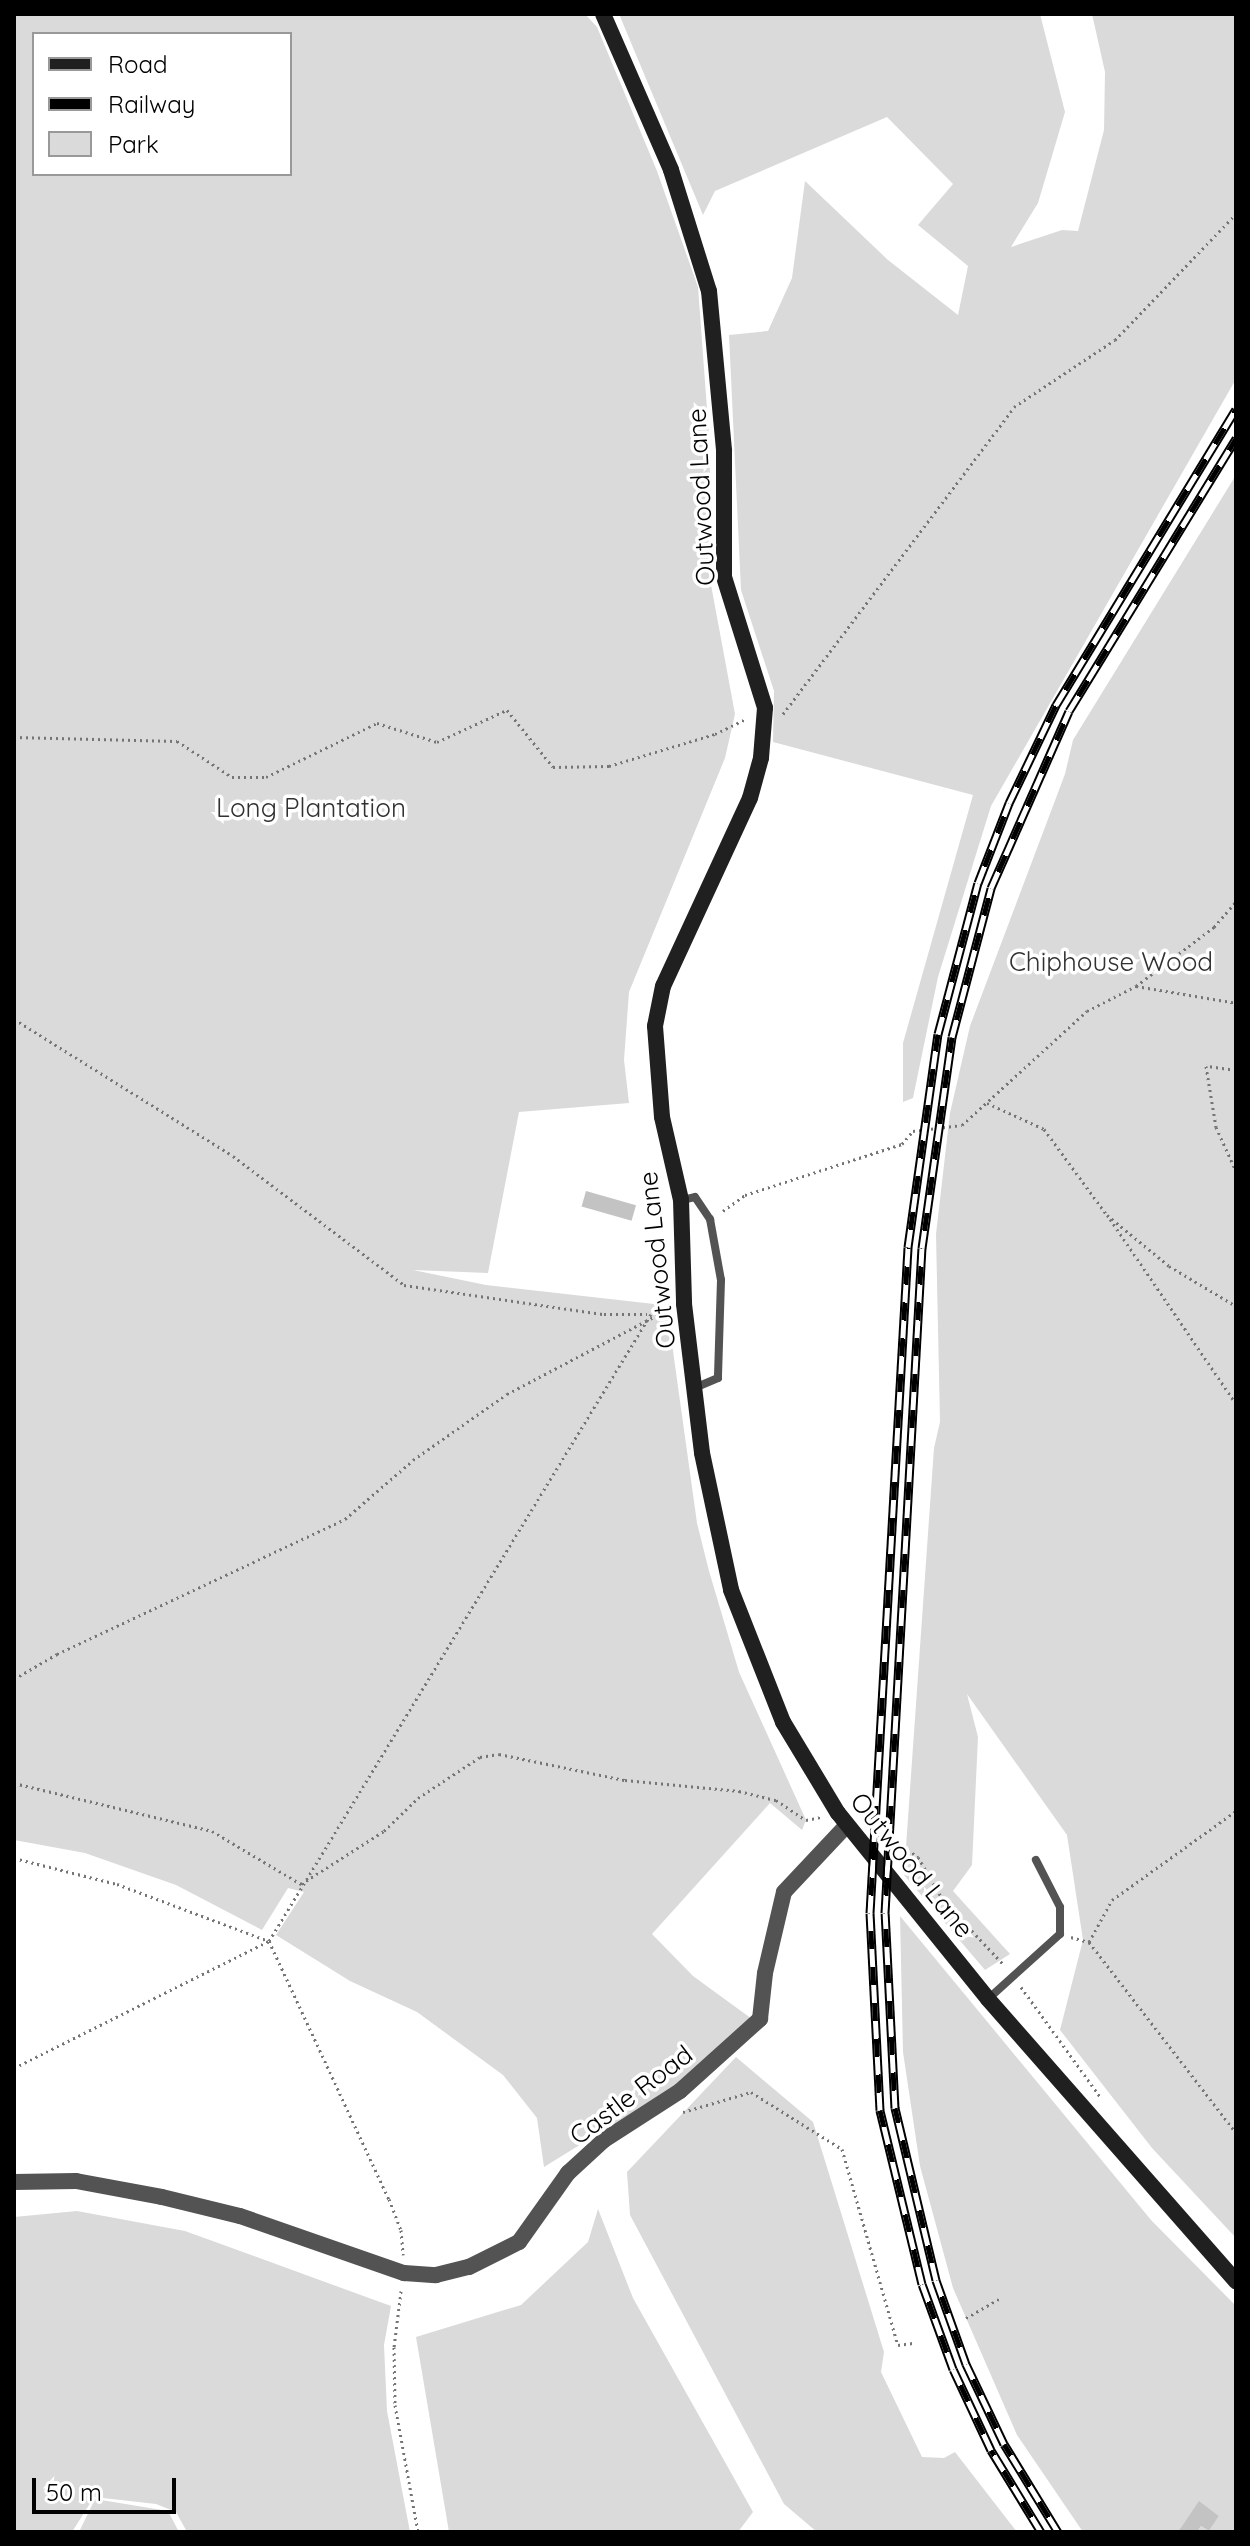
<!DOCTYPE html>
<html>
<head>
<meta charset="utf-8">
<style>
	body { margin:0 }
	#map { position:relative; width:1250px; height:2546px; overflow:hidden; background:#fff; font-family:Quicksand,sans-serif }
	div>[style] { position:absolute }
	[style*='--x'] { left:calc(var(--x)*1px); top:calc(var(--y)*1px); width:calc(var(--w)*1px); rotate:calc(var(--a)*1deg) }
	.green>* { inset:0; background:#dadada }
	.building>* { inset:0; background:#c3c3c3; transform-origin:0 0 }
	.path>* { height:3px; margin-top:-1.5px; transform-origin:0; background:repeating-linear-gradient(90deg,#757575 0 2px,transparent 0 6px) }
	.service>* { height:8px; margin:-4px; padding:0 4px; transform-origin:4px; border-radius:4px; background:#535353 }
	.minor>* { height:16px; margin:-8px; padding:0 8px; transform-origin:8px; border-radius:8px; background:#535353 }
	.secondary>* { height:16px; margin:-8px; padding:0 8px; transform-origin:8px; border-radius:8px; background:#202020 }
	.rail>* { height:9px; margin-top:-4.5px; transform-origin:0; background:repeating-linear-gradient(90deg,#fff 0 18px,#000 0 36px); box-sizing:border-box; border-block:2px solid #000 }
	span { translate:-50% -50%; white-space:nowrap; text-align:center; line-height:1.15; -webkit-text-stroke:7px #fff; paint-order:stroke }
	.street-label { font-size:26px; color:#000 }
	.park-label { font-size:26px; color:#313131 }
	.frame { position:absolute; inset:0; border:16px solid #000; pointer-events:none }
	.legend { position:absolute; left:32px; top:32px; width:260px; height:144px; box-sizing:border-box; background:#fff; border:2px solid #999; margin:0; padding:10px 14px; list-style:none; font-size:24px; color:#000 }
	.legend li { display:flex; align-items:center; gap:16px; height:40px }
	.legend b { width:40px; border:2px solid #999 }
	.scale { position:absolute; left:32px; top:2478px; width:144px; height:36px; box-sizing:border-box; border:4px solid #000; border-top:0; padding-left:10px; font-size:24px; line-height:28px; white-space:nowrap; color:#000; -webkit-text-stroke:6px #fff; paint-order:stroke }
</style>
</head>
<body>
<div id="map">
	<div class="green">
		<i style="clip-path:polygon(evenodd,14px 14px,585px 14px,597px 27px,657px 171px,698px 287px,710px 450px,709px 574px,735px 714px,725px 758px,629px 992px,624px 1060px,629px 1103px,519px 1112px,488px 1273px,413px 1270px,486px 1285px,654px 1304px,668px 1315px,697px 1523px,709px 1571px,739px 1672px,806px 1820px,802px 1830px,770px 1803px,652px 1934px,693px 1976px,752px 2019px,688px 2078px,544px 2167px,537px 2118px,503px 2075px,417px 2012px,350px 1981px,276px 1935px,304px 1892px,288px 1888px,262px 1930px,176px 1885px,85px 1853px,14px 1840px,14px 14px,34px 34px,290px 34px,290px 174px,34px 174px,34px 34px)"></i>
		<i style="clip-path:polygon(619px 14px,1040px 14px,1065px 112px,1038px 203px,1011px 247px,1062px 230px,1078px 231px,1104px 130px,1105px 72px,1092px 14px,1236px 14px,1236px 379px,991px 806px,938px 977px,913px 1098px,903px 1102px,903px 1043px,973px 795px,773px 742px,774px 691px,741px 590px,729px 335px,768px 331px,792px 278px,805px 181px,888px 260px,958px 315px,968px 266px,918px 225px,953px 184px,887px 117px,715px 191px,703px 215px)"></i>
		<i style="clip-path:polygon(1236px 475px,1236px 2238px,1152px 2148px,1060px 2030px,1083px 1940px,1067px 1835px,967px 1694px,978px 1737px,972px 1865px,953px 1891px,1010px 1954px,985px 1970px,904px 1875px,934px 1448px,940px 1422px,936px 1234px,950px 1113px,970px 1026px,1065px 774px,1073px 740px)"></i>
		<i style="clip-path:polygon(900px 1916px,1151px 2220px,1236px 2306px,1236px 2532px,1197px 2532px,1201px 2526px,1209px 2531px,1219px 2516px,1199px 2502px,1181px 2528px,1185px 2532px,1083px 2532px,1017px 2435px,953px 2288px,920px 2166px,903px 2052px)"></i>
		<i style="clip-path:polygon(736px 2057px,813px 2122px,884px 2352px,881px 2372px,922px 2457px,944px 2458px,955px 2452px,1017px 2532px,817px 2532px,784px 2504px,630px 2215px,627px 2172px)"></i>
		<i style="clip-path:polygon(598px 2209px,633px 2298px,753px 2512px,738px 2532px,449px 2532px,416px 2337px,521px 2305px,588px 2242px)"></i>
		<i style="clip-path:polygon(77px 2211px,185px 2231px,391px 2306px,384px 2345px,387px 2411px,410px 2532px,187px 2532px,176px 2512px,156px 2504px,94px 2497px,72px 2532px,14px 2532px,14px 2217px)"></i>
		<i style="clip-path:polygon(95px 2499px,168px 2511px,179px 2532px,79px 2532px)"></i>
	</div>
	<div class="building">
		<i style="left:586px;top:1191px;width:52px;height:16px;rotate:16deg"></i>
		<i style="clip-path:polygon(1199px 2501px,1219px 2516px,1209px 2531px,1201px 2526px,1197px 2532px,1178px 2532px)"></i>
	</div>
	<div class="path">
		<i style="--x:783;--y:714;--w:384;--a:-53"></i>
		<i style="--x:1014;--y:407;--w:121;--a:-33.6"></i>
		<i style="--x:1115;--y:340;--w:175;--a:-46.2"></i>
		<i style="--x:14;--y:737;--w:163;--a:1.4"></i>
		<i style="--x:177;--y:741;--w:66;--a:33.2"></i>
		<i style="--x:232;--y:777;--w:34;--a:0"></i>
		<i style="--x:266;--y:777;--w:123;--a:-25.9"></i>
		<i style="--x:377;--y:723;--w:63;--a:17.6"></i>
		<i style="--x:437;--y:742;--w:77;--a:-24.6"></i>
		<i style="--x:507;--y:710;--w:73;--a:51.1"></i>
		<i style="--x:553;--y:767;--w:56;--a:-1"></i>
		<i style="--x:609;--y:766;--w:111;--a:-16.8"></i>
		<i style="--x:715;--y:734;--w:34;--a:-26"></i>
		<i style="--x:1136;--y:986;--w:98;--a:-37.1"></i>
		<i style="--x:1214;--y:927;--w:33;--a:-49"></i>
		<i style="--x:14;--y:1019;--w:258;--a:32"></i>
		<i style="--x:233;--y:1156;--w:214;--a:37"></i>
		<i style="--x:404;--y:1285;--w:202;--a:8.3"></i>
		<i style="--x:604;--y:1314;--w:43;--a:0"></i>
		<i style="--x:1236;--y:1070;--w:30;--a:-172"></i>
		<i style="--x:1206;--y:1066;--w:62;--a:80.7"></i>
		<i style="--x:1216;--y:1127;--w:48;--a:65.6"></i>
		<i style="--x:987;--y:1103;--w:63;--a:24.5"></i>
		<i style="--x:1044;--y:1129;--w:107;--a:53.8"></i>
		<i style="--x:1107;--y:1215;--w:80;--a:39.4"></i>
		<i style="--x:1169;--y:1266;--w:78;--a:30.8"></i>
		<i style="--x:723;--y:1211;--w:27;--a:-36"></i>
		<i style="--x:745;--y:1195;--w:165;--a:-18"></i>
		<i style="--x:902;--y:1144;--w:17;--a:-50"></i>
		<i style="--x:913;--y:1131;--w:49;--a:-7"></i>
		<i style="--x:962;--y:1125;--w:169;--a:-42.4"></i>
		<i style="--x:1087;--y:1011;--w:55;--a:-27"></i>
		<i style="--x:1136;--y:986;--w:101;--a:9.6"></i>
		<i style="--x:1110;--y:1219;--w:224;--a:55.7"></i>
		<i style="--x:14;--y:1679;--w:50;--a:-30.2"></i>
		<i style="--x:57;--y:1654;--w:318;--a:-25.1"></i>
		<i style="--x:345;--y:1519;--w:90;--a:-40.9"></i>
		<i style="--x:413;--y:1460;--w:115;--a:-35.1"></i>
		<i style="--x:507;--y:1394;--w:183;--a:-27.7"></i>
		<i style="--x:14;--y:1783;--w:204;--a:13.6"></i>
		<i style="--x:212;--y:1831;--w:104;--a:30.8"></i>
		<i style="--x:301;--y:1884;--w:98;--a:-32.6"></i>
		<i style="--x:384;--y:1831;--w:47;--a:-44.1"></i>
		<i style="--x:418;--y:1798;--w:74;--a:-33.5"></i>
		<i style="--x:480;--y:1757;--w:19;--a:-9"></i>
		<i style="--x:499;--y:1754;--w:129;--a:11.7"></i>
		<i style="--x:625;--y:1780;--w:115;--a:5.5"></i>
		<i style="--x:739;--y:1791;--w:38;--a:14"></i>
		<i style="--x:776;--y:1800;--w:36;--a:34"></i>
		<i style="--x:806;--y:1820;--w:15;--a:-11"></i>
		<i style="--x:868;--y:1822;--w:61;--a:35"></i>
		<i style="--x:918;--y:1857;--w:50;--a:59.8"></i>
		<i style="--x:943;--y:1900;--w:89;--a:46.8"></i>
		<i style="--x:14;--y:1858;--w:106;--a:14.2"></i>
		<i style="--x:117;--y:1884;--w:162;--a:20.6"></i>
		<i style="--x:269;--y:1941;--w:285;--a:65.1"></i>
		<i style="--x:389;--y:2199;--w:33;--a:69"></i>
		<i style="--x:401;--y:2230;--w:25;--a:85"></i>
		<i style="--x:1071;--y:1937;--w:19;--a:16"></i>
		<i style="--x:1089;--y:1942;--w:241;--a:52.4"></i>
		<i style="--x:1089;--y:1942;--w:48;--a:-61.3"></i>
		<i style="--x:1112;--y:1900;--w:153;--a:-35.7"></i>
		<i style="--x:1021;--y:1987;--w:137;--a:54.2"></i>
		<i style="--x:14;--y:2068;--w:285;--a:-26.5"></i>
		<i style="--x:269;--y:1941;--w:734;--a:-58.65"></i>
		<i style="--x:683;--y:2112;--w:71;--a:-16.4"></i>
		<i style="--x:751;--y:2092;--w:107;--a:32.1"></i>
		<i style="--x:842;--y:2149;--w:204;--a:74.1"></i>
		<i style="--x:898;--y:2345;--w:15;--a:-8"></i>
		<i style="--x:401;--y:2291;--w:56;--a:97.1"></i>
		<i style="--x:394;--y:2347;--w:58;--a:89"></i>
		<i style="--x:395;--y:2405;--w:129;--a:79.7"></i>
		<i style="--x:966;--y:2318;--w:38;--a:-30"></i>
	</div>
	<div class="service">
		<i style="--x:682;--y:1200;--w:13;--a:-13"></i>
		<i style="--x:695;--y:1197;--w:27;--a:56"></i>
		<i style="--x:710;--y:1219;--w:62;--a:79.8"></i>
		<i style="--x:721;--y:1280;--w:98;--a:91.8"></i>
		<i style="--x:718;--y:1378;--w:25;--a:157"></i>
		<i style="--x:988;--y:1999;--w:97;--a:-42.1"></i>
		<i style="--x:1060;--y:1934;--w:27;--a:-90"></i>
		<i style="--x:1060;--y:1907;--w:53;--a:-117.1"></i>
	</div>
	<div class="minor">
		<i style="--x:14;--y:2182;--w:62;--a:-0.9"></i>
		<i style="--x:76;--y:2181;--w:87;--a:10.5"></i>
		<i style="--x:162;--y:2197;--w:80;--a:13.7"></i>
		<i style="--x:240;--y:2216;--w:174;--a:19.2"></i>
		<i style="--x:404;--y:2273;--w:32;--a:4"></i>
		<i style="--x:436;--y:2275;--w:34;--a:-14"></i>
		<i style="--x:469;--y:2267;--w:56;--a:-26.6"></i>
		<i style="--x:519;--y:2242;--w:85;--a:-54.6"></i>
		<i style="--x:568;--y:2173;--w:49;--a:-42.5"></i>
		<i style="--x:604;--y:2140;--w:90;--a:-32.8"></i>
		<i style="--x:680;--y:2091;--w:108;--a:-42"></i>
		<i style="--x:760;--y:2019;--w:46;--a:-83.8"></i>
		<i style="--x:765;--y:1973;--w:83;--a:-76.8"></i>
		<i style="--x:784;--y:1892;--w:92;--a:-46.8"></i>
	</div>
	<div class="secondary">
		<i style="--x:603;--y:14;--w:170;--a:66.4"></i>
		<i style="--x:671;--y:170;--w:127;--a:72.6"></i>
		<i style="--x:709;--y:291;--w:161;--a:84.6"></i>
		<i style="--x:724;--y:451;--w:126;--a:90"></i>
		<i style="--x:724;--y:577;--w:137;--a:72.6"></i>
		<i style="--x:765;--y:708;--w:50;--a:94.6"></i>
		<i style="--x:761;--y:758;--w:41;--a:105.4"></i>
		<i style="--x:750;--y:798;--w:207;--a:114.8"></i>
		<i style="--x:663;--y:986;--w:41;--a:101.3"></i>
		<i style="--x:655;--y:1026;--w:91;--a:85.6"></i>
		<i style="--x:662;--y:1117;--w:85;--a:77.1"></i>
		<i style="--x:681;--y:1200;--w:104;--a:88.3"></i>
		<i style="--x:684;--y:1304;--w:150;--a:83.1"></i>
		<i style="--x:702;--y:1453;--w:140;--a:78"></i>
		<i style="--x:731;--y:1590;--w:142;--a:68.5"></i>
		<i style="--x:783;--y:1722;--w:106;--a:58.9"></i>
		<i style="--x:838;--y:1813;--w:239;--a:51.1"></i>
		<i style="--x:988;--y:1999;--w:376;--a:48.7"></i>
	</div>
	<div class="rail">
		<i style="--x:1041;--y:2532;--w:96;--a:-121.4"></i>
		<i style="--x:991;--y:2450;--w:89;--a:-115.1"></i>
		<i style="--x:953;--y:2369;--w:90;--a:-110"></i>
		<i style="--x:922;--y:2284;--w:179;--a:-103.6"></i>
		<i style="--x:880;--y:2110;--w:197;--a:-92.9"></i>
		<i style="--x:870;--y:1913;--w:667;--a:-86.73"></i>
		<i style="--x:908;--y:1247;--w:215;--a:-82"></i>
		<i style="--x:938;--y:1034;--w:156;--a:-75.2"></i>
		<i style="--x:978;--y:883;--w:86;--a:-68.8"></i>
		<i style="--x:1009;--y:803;--w:109;--a:-64.4"></i>
		<i style="--x:1056;--y:705;--w:346;--a:-58.7"></i>
		<i style="--x:1058;--y:2532;--w:103;--a:-121.5"></i>
		<i style="--x:1004;--y:2444;--w:89;--a:-115.4"></i>
		<i style="--x:966;--y:2364;--w:89;--a:-109.7"></i>
		<i style="--x:936;--y:2280;--w:177;--a:-103.4"></i>
		<i style="--x:895;--y:2108;--w:195;--a:-92.9"></i>
		<i style="--x:885;--y:1913;--w:666;--a:-86.82"></i>
		<i style="--x:922;--y:1248;--w:213;--a:-81.9"></i>
		<i style="--x:952;--y:1037;--w:154;--a:-75.3"></i>
		<i style="--x:991;--y:888;--w:193;--a:-66.2"></i>
		<i style="--x:1069;--y:711;--w:320;--a:-58.5"></i>
	</div>
	<div class="street-label">
		<span style="left:701px;top:497px;rotate:-93deg">Outwood Lane</span>
		<span style="left:657px;top:1260px;rotate:-96deg">Outwood Lane</span>
		<span style="left:912px;top:1865px;rotate:51deg">Outwood Lane</span>
		<span style="left:631px;top:2095px;rotate:-37deg">Castle Road</span>
	</div>
	<div class="park-label">
		<span style="left:311px;top:808px">Long Plantation</span>
		<span style="left:1111px;top:962px">Chiphouse Wood</span>
	</div>
	<div class="frame"></div>
	<ul class="legend">
	<li><b style="height:10px;background:#202020"></b>Road</li>
	<li><b style="height:10px;background:#000"></b>Railway</li>
	<li><b style="height:22px;background:#dadada"></b>Park</li>
	</ul>
	<div class="scale">50 m</div>
</div>
</body>
</html>
